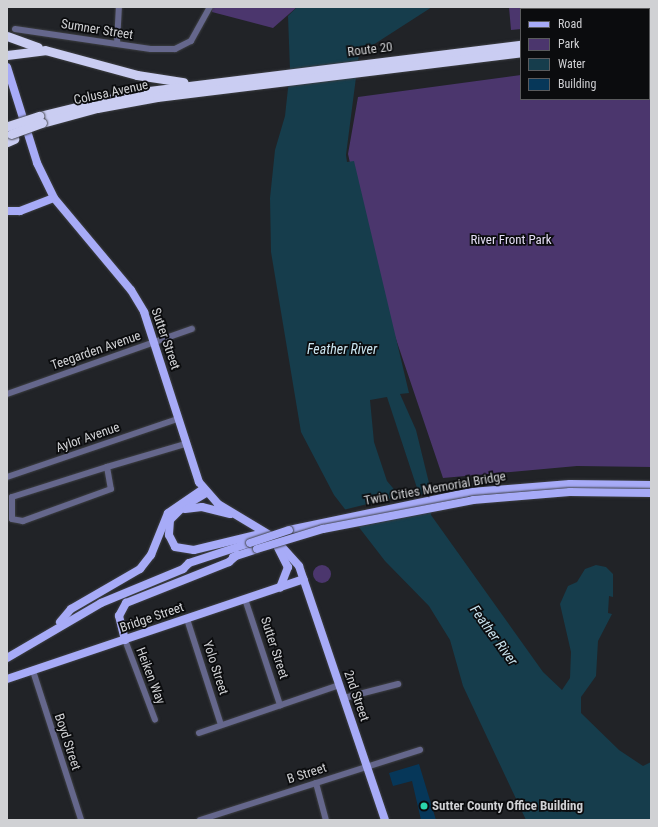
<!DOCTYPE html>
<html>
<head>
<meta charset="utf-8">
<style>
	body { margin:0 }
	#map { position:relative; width:658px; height:827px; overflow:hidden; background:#212327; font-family:"Roboto Condensed",sans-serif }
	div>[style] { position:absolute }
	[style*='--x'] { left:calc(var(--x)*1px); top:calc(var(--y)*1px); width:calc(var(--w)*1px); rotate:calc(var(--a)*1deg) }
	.green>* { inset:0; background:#4b366d }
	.round { border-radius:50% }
	.water>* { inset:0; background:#163d4c }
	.pier>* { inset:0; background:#212327 }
	.building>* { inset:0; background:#063759 }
	.roads { filter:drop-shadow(0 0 1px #3d3f43) drop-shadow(0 0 1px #3d3f43) }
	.minor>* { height:6px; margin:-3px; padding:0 3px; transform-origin:3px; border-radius:3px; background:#65678c }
	.major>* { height:8px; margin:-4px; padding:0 4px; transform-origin:4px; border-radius:4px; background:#a7abf7 }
	.highway>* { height:9px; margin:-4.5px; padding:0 4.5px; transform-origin:4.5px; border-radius:4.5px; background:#cacdf2 }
	.bridges { filter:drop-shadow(0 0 1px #3d3f43) drop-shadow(0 0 1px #3d3f43) }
	.major-bridge>* { height:8px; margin:-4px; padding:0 4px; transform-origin:4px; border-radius:4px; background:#a7abf7 }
	.highway-bridge>* { height:9px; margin:-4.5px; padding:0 4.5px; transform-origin:4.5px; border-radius:4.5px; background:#cacdf2 }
	.dots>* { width:11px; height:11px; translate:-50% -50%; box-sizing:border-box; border:2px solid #0b0c0e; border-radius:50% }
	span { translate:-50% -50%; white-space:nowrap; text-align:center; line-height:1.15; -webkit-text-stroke:3.5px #0b0c0e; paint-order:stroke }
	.street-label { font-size:13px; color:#d0d1d4 }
	.park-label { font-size:13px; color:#e5def5 }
	.poi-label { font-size:13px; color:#d0d1d4; font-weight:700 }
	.left { translate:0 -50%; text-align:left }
	.water-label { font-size:14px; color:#cae4ef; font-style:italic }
	.frame { position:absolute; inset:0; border:8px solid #d0d1d4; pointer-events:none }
	.legend { position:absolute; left:520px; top:8px; width:130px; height:92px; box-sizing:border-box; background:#0b0c0e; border:1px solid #5a5b5d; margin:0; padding:5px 7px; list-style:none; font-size:12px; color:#d0d1d4 }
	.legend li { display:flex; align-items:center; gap:8px; height:20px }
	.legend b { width:20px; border:1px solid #5a5b5d }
</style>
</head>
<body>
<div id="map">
	<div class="green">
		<i style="clip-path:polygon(212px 7px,297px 7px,273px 28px,212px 12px)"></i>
		<i style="clip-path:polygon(509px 7px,651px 7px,651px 12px,649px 9px,521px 9px,521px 29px,511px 30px)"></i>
		<i style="clip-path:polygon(651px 58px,651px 467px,577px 466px,443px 478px,377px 283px,348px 154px,358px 97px,521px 75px,521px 99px,649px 99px)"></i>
		<i class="round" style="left:313px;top:565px;width:18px;height:18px"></i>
	</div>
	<div class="water">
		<i style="clip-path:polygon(evenodd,297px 7px,432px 7px,359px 54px,346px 155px,347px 162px,354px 161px,409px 393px,400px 394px,416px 430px,430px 487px,431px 515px,543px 672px,562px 690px,570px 678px,571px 652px,560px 604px,568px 586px,577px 582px,585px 569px,596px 565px,606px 567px,613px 574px,613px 597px,609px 596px,608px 613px,612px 614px,598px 641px,596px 676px,581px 697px,581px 713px,619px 750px,643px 766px,651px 762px,651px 820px,526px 820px,463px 686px,450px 640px,429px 606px,385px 561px,334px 495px,301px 432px,271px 252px,270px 198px,275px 150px,285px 116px,290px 70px,288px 16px,297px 7px,387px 397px,417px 488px,417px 501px,408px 506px,387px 481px,374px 442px,370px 400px,387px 397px)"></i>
	</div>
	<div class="pier">
		<i style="clip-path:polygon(432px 492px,433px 512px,356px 527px,343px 510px,392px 498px,402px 498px,409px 504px,415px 501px,415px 496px)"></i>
	</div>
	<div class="building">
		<i style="clip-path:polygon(419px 764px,436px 820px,421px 820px,412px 781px,393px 786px,389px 773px)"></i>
	</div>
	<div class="roads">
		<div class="minor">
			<i style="--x:15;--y:29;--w:137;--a:8.4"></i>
			<i style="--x:151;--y:49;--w:24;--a:0"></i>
			<i style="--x:175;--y:49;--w:18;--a:-27"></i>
			<i style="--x:191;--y:41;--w:39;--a:-61"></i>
			<i style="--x:117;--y:43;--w:36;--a:-87"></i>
			<i style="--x:7;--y:394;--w:196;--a:-19.4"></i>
			<i style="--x:107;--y:467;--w:22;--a:80"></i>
			<i style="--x:111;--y:489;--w:94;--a:160"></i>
			<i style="--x:23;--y:521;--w:11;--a:-170"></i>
			<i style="--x:12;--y:519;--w:22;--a:-90"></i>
			<i style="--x:12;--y:497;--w:100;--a:-17.5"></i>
			<i style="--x:107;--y:467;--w:81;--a:-16.4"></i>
			<i style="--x:7;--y:477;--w:180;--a:-18.8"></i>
			<i style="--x:245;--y:599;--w:112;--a:71.7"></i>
			<i style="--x:187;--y:619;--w:111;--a:72.2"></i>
			<i style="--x:125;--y:640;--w:85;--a:69.4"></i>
			<i style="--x:33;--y:671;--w:157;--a:72.1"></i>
			<i style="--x:344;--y:698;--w:56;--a:-14.5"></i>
			<i style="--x:199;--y:733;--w:148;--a:-18.9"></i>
			<i style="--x:316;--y:783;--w:38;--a:75"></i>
			<i style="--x:200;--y:820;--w:231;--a:-17.7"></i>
		</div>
		<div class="major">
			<i style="--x:7;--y:67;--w:101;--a:72.6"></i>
			<i style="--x:37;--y:163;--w:39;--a:64"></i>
			<i style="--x:54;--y:198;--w:120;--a:50.1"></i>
			<i style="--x:131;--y:290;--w:26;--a:59"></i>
			<i style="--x:144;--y:312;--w:179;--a:72.1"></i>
			<i style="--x:199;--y:482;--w:29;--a:49"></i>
			<i style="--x:218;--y:504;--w:64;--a:31"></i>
			<i style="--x:273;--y:537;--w:39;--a:48"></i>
			<i style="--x:299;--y:566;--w:268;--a:71.3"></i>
			<i style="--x:7;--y:211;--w:13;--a:0"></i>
			<i style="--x:20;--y:211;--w:36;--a:-21"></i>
			<i style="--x:206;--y:493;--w:27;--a:149"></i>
			<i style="--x:183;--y:507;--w:18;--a:135"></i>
			<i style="--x:170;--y:520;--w:15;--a:94"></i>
			<i style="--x:169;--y:535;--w:13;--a:63"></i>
			<i style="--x:175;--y:547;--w:19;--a:9"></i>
			<i style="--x:194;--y:550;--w:67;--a:-13.8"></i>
			<i style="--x:185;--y:509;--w:17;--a:-7"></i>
			<i style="--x:202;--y:507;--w:29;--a:14"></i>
			<i style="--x:289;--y:530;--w:186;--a:-11.8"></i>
			<i style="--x:471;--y:492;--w:99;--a:-4.6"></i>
			<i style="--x:570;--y:484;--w:81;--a:0.7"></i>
			<i style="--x:273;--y:538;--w:33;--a:63"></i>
			<i style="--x:288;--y:567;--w:22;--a:111"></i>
			<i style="--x:233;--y:557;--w:25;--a:-18"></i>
			<i style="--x:60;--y:622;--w:17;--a:-50"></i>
			<i style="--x:71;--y:609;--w:80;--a:-30.1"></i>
			<i style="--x:140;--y:569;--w:18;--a:-52"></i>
			<i style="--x:151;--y:555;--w:45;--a:-68"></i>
			<i style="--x:168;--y:513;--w:42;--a:-34.4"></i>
			<i style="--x:125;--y:640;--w:25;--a:-104"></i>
			<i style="--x:119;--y:616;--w:15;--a:-62"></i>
			<i style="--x:126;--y:603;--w:111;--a:-21.7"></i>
			<i style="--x:229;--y:562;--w:11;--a:-41"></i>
			<i style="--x:7;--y:658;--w:109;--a:-30.3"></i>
			<i style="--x:101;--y:603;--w:89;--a:-22.5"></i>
			<i style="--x:183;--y:569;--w:8;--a:-45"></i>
			<i style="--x:189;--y:563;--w:64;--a:-18.2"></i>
			<i style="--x:7;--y:679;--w:313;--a:-18.6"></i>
		</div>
		<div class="highway">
			<i style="--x:649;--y:29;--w:2;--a:0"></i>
			<i style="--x:7;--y:36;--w:33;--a:20"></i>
			<i style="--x:649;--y:36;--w:2;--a:0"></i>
			<i style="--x:7;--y:55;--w:38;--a:-7"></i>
			<i style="--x:45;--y:50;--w:95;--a:15.2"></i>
			<i style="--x:137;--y:75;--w:47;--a:8.7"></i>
			<i style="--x:39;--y:116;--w:97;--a:-13.7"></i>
			<i style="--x:133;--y:93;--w:391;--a:-7.1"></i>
			<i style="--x:42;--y:123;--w:57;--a:-15.3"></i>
			<i style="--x:97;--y:108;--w:61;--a:-10.4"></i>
			<i style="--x:157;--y:97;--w:367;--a:-7"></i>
			<i style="--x:7;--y:142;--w:8;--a:-23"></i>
		</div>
	</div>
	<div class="bridges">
		<div class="major-bridge">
			<i style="--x:250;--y:543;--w:41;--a:-18.4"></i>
			<i style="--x:257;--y:549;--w:69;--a:-16.9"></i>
			<i style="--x:323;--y:529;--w:153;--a:-10.9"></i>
			<i style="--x:473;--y:500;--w:97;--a:-4.7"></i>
			<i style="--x:570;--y:492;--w:81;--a:0.7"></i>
		</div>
		<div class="highway-bridge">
			<i style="--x:8;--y:126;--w:33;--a:-18"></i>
			<i style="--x:11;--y:134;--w:33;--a:-20"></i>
		</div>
	</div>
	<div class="dots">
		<i style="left:424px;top:806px;background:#2ad5ac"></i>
	</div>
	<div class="street-label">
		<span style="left:97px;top:30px;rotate:9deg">Sumner Street</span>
		<span style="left:370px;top:50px;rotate:-7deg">Route 20</span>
		<span style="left:111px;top:93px;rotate:-12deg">Colusa Avenue</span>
		<span style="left:165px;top:339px;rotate:71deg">Sutter Street</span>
		<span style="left:96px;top:351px;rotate:-19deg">Teegarden Avenue</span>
		<span style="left:88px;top:438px;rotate:-19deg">Aylor Avenue</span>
		<span style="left:435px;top:489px;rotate:-10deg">Twin Cities Memorial Bridge</span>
		<span style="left:152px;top:618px;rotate:-19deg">Bridge Street</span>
		<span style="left:274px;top:648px;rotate:72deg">Sutter Street</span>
		<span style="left:215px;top:668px;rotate:72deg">Yolo Street</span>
		<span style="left:150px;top:676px;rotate:69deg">Heiken Way</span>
		<span style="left:356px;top:696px;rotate:71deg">2nd Street</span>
		<span style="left:67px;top:742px;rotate:72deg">Boyd Street</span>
		<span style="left:307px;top:774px;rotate:-18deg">B Street</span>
	</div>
	<div class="park-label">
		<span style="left:511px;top:240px">River Front Park</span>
	</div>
	<div class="poi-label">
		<span class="left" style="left:432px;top:806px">Sutter County Office Building</span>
	</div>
	<div class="water-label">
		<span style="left:342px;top:349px">Feather River</span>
		<span style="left:494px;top:635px;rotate:54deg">Feather River</span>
	</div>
	<div class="frame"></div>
	<ul class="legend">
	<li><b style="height:5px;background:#a7abf7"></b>Road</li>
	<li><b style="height:11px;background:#4b366d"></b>Park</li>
	<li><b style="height:11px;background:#163d4c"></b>Water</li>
	<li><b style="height:11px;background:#063759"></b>Building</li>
	</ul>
</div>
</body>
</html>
